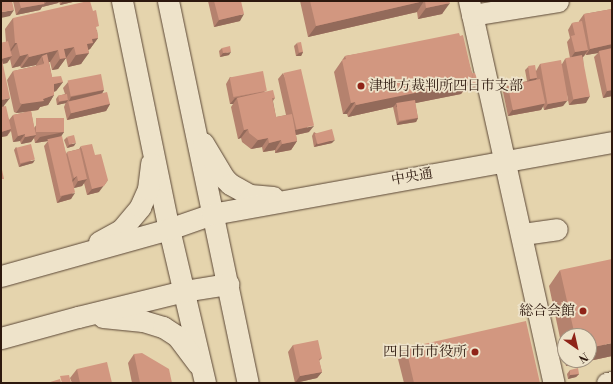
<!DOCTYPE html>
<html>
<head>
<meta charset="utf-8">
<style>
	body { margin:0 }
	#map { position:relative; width:613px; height:384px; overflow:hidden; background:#e5d4ad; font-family:"Libre Bodoni","Noto Serif JP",serif }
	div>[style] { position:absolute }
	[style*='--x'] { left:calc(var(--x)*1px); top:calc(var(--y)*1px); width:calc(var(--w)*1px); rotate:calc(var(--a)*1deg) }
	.roads { filter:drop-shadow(0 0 1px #5b4736) drop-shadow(0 0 1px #5b4736) }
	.minor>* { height:21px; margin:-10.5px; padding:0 10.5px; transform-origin:10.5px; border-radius:10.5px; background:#eee3ca }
	.wall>* { inset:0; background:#b5826e }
	.shaded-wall>* { inset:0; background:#936a5a }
	.building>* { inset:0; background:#d29780; transform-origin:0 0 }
	.dots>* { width:11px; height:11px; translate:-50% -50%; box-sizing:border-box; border:2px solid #eee3ca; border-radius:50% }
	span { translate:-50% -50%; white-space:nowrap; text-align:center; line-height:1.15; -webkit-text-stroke:3.5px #eee3ca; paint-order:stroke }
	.poi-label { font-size:14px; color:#2d180e }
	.left { translate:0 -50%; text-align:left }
	.right { translate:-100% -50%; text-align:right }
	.street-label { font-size:14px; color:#2d180e }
	.frame { position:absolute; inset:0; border:2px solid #2d180e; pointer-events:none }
	.north { position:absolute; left:557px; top:328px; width:40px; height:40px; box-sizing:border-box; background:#eee3ca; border:1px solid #a1927f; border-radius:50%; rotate:146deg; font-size:11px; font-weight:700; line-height:16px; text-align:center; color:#2d180e }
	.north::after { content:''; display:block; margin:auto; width:14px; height:18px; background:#8f2418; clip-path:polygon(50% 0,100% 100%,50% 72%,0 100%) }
</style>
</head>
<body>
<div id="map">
	<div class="roads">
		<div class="minor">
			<i style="--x:122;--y:1;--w:233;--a:78.4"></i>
			<i style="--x:169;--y:229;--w:158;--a:76.8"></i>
			<i style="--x:168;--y:1;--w:390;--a:78.2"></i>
			<i style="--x:469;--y:1;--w:391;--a:77.5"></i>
			<i style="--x:472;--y:15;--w:87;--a:-9.2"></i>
			<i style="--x:203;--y:143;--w:41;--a:59"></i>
			<i style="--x:224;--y:178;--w:8;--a:45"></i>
			<i style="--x:230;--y:184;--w:23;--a:29"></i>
			<i style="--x:250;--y:195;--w:23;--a:5"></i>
			<i style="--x:523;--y:234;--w:34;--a:-8"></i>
			<i style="--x:99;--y:242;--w:25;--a:-29"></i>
			<i style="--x:121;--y:230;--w:30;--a:-50"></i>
			<i style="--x:140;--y:207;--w:20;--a:-66"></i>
			<i style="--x:148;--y:189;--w:26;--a:-83"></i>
			<i style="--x:1;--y:276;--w:174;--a:-15.6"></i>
			<i style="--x:169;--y:229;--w:46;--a:-19.2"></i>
			<i style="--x:212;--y:214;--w:406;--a:-10.2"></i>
			<i style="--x:103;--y:317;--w:40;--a:5.7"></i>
			<i style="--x:143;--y:321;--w:21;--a:17"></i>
			<i style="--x:163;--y:327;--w:17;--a:33"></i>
			<i style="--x:177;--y:336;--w:35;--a:53"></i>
			<i style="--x:1;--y:338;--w:80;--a:-15.3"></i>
			<i style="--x:78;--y:317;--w:109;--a:-13.8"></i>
			<i style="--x:184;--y:291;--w:45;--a:-9"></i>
			<i style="--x:607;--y:383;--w:5;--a:-11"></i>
		</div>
	</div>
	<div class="wall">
		<i style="clip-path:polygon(13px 1px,77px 1px,60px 5px,59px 1px,58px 3px,42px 7px,40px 10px,16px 15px)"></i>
		<i style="clip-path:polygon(208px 1px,241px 1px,240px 21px,214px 27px)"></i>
		<i style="clip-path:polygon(300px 1px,449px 1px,442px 14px,418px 19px,417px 12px,308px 37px)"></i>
		<i style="clip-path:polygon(612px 9px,612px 96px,603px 98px,594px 57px,598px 53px,586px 55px,586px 54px,583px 57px,586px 103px,569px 105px,567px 95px,563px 106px,544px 110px,543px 106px,541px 110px,508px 116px,503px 92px,508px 85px,527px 81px,525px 70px,528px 67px,536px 71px,540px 64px,562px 64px,565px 59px,570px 58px,567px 42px,570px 38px,568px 30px,572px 23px,579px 22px,579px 21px,584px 14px)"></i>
		<i style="clip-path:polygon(evenodd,13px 18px,97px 30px,98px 38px,90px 49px,88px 50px,81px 64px,68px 67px,66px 58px,58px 69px,52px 70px,50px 62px,49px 62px,52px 77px,63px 82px,56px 91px,54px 92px,54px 95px,48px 105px,40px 107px,38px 110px,31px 111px,34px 128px,37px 124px,64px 132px,61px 136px,66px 154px,67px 152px,79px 149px,81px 146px,99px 192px,87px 195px,84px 183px,82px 186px,74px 188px,71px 199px,57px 203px,44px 146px,48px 141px,35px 143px,34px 138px,31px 142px,21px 144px,20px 141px,13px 142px,11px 131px,7px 136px,1px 137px,1px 43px,6px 42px,5px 29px,13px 18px,10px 59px,12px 68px,20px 66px,21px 68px,36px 65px,36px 66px,13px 71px,7px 80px,14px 112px,16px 113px,27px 112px,13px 115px,9px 120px,4px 106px,3px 64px,7px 63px,10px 59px)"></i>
		<i style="clip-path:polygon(460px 36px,472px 73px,479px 85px,476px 88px,470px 91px,468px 85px,461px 94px,415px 103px,418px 118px,416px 122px,397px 125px,393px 107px,348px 117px,347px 114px,343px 114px,334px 72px,345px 56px)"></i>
		<i style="clip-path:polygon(297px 43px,303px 52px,301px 56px,296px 56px,294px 46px)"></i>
		<i style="clip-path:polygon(222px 48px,229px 55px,220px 57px,219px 51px)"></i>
		<i style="clip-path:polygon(283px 73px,309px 132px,296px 135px,297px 141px,291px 150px,275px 153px,275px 150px,263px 152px,262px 147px,251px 149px,242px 142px,241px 138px,238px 139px,231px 107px,233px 104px,230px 104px,226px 84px,230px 77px,266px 92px,275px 98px,273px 101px,276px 117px,286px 115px,278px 79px)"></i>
		<i style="clip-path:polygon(68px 82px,104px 90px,102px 93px,110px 104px,106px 111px,67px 120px,64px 107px,66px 102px,66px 103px,57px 105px,56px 99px,58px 96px,65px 94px,63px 88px)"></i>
		<i style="clip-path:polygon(314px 132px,332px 143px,314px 147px,312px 136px)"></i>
		<i style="clip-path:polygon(67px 137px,74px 146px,67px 148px,64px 140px)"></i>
		<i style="clip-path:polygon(16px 147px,33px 163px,19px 167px,14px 150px)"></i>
		<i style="clip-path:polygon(evenodd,560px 270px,612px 356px,566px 366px,549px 286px,560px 270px,565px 336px,589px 336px,589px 360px,565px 360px,565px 336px)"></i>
		<i style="clip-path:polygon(293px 345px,322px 358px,319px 361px,322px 372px,317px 378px,295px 383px,288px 352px)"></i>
		<i style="clip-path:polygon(406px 348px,540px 383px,404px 383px,398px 359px)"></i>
		<i style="clip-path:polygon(134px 354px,172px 383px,132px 383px,128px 363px)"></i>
		<i style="clip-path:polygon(77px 369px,112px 383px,72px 383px,70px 378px)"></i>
		<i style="clip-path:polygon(570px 370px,579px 374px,576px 377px,568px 379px,567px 374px)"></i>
	</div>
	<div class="shaded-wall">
		<i style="clip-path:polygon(47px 1px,60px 1px,58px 3px,42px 7px)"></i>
		<i style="clip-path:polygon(63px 1px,77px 1px,60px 5px)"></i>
		<i style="clip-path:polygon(424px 1px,417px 12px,308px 37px,316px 26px)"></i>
		<i style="clip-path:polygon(450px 3px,442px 14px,418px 19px,426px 8px)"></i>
		<i style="clip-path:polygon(44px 4px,40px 10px,16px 15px,21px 8px)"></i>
		<i style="clip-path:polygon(14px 10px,10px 16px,1px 18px,1px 14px,2px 12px)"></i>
		<i style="clip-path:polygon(244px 14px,240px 21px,214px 27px,219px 20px)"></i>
		<i style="clip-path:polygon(98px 38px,90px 49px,88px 50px,89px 53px,81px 64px,68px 67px,76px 55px,92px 39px)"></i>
		<i style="clip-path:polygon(15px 43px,17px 43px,9px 54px,7px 55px)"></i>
		<i style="clip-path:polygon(612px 44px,612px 50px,599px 51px,598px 53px,586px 55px,590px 49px)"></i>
		<i style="clip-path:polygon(74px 47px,58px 69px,52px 70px,60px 59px,64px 49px)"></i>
		<i style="clip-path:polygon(58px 50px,50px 62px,43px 63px,42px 56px,36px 65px,21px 68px,29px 57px)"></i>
		<i style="clip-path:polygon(588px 50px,583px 57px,570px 59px,575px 52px)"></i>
		<i style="clip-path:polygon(231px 52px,229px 55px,220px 57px,223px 53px)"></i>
		<i style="clip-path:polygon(303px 52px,301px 56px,296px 56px,299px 53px)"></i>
		<i style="clip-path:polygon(28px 54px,20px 66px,12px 68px,20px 56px)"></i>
		<i style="clip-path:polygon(12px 56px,7px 63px,1px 64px,1px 59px)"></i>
		<i style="clip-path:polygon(473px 78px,461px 94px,396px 107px,396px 104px,393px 107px,348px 117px,356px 105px)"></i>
		<i style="clip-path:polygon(537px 78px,535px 81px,527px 82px,530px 79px)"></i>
		<i style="clip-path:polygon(63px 82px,56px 91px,47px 93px,54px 84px)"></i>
		<i style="clip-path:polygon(479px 85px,476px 88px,470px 91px,472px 87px)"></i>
		<i style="clip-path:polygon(104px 90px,100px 97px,69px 101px,71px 97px)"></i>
		<i style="clip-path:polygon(612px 90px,612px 96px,603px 98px,607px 91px)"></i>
		<i style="clip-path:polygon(267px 91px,237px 98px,233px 104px,230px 104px,235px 98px)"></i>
		<i style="clip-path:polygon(54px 95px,48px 105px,40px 107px,38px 110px,16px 113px,22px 104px,43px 99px)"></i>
		<i style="clip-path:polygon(590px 96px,586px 103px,569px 105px,574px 99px)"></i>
		<i style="clip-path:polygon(10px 98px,3px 107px,1px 108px,1px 100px)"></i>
		<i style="clip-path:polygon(68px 100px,66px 103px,57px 105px,59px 102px)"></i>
		<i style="clip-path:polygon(568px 100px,563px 106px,544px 110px,548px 104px)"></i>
		<i style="clip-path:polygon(355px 102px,347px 114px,343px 114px,351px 103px)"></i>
		<i style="clip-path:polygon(545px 103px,541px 110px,508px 116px,513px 109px)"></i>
		<i style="clip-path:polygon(110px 104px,106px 111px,67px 120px,71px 113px)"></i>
		<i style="clip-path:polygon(418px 118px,416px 122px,397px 125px,399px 122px)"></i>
		<i style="clip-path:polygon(314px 126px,309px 132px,291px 136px,295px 130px)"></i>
		<i style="clip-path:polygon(11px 129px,7px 136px,1px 137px,1px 132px)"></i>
		<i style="clip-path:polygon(248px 129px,241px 138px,238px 139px,244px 130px)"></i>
		<i style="clip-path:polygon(64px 132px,60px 138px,48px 140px,48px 141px,35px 143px,40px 137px)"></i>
		<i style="clip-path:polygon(25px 134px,20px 141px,13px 142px,18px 136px)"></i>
		<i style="clip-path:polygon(36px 135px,31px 142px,21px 144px,25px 137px)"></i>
		<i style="clip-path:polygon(268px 138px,262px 147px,251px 149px,258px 140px)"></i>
		<i style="clip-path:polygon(281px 140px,275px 150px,263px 152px,269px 143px)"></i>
		<i style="clip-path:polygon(335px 140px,332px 143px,314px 147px,317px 143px)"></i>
		<i style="clip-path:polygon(297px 141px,291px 150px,275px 153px,282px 144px)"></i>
		<i style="clip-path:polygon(76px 143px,74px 146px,67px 148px,69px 145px)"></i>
		<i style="clip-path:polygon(35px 160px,33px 163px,19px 167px,21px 164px)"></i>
		<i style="clip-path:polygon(77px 176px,72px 183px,69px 184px,74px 178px)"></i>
		<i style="clip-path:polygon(87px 179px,82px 186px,74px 188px,78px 181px)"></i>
		<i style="clip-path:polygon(108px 180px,99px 192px,87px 195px,92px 189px)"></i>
		<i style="clip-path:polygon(75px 193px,71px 199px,57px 203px,62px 196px)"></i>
		<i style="clip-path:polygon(612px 343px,612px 356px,566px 366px,570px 360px,589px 360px,589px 348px)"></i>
		<i style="clip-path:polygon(322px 372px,317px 378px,295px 383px,300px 376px)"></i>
		<i style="clip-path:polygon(579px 374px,576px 377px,568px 379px,570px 375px)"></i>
	</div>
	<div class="building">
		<i style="clip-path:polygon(1px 1px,12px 1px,14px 10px,2px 12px,1px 9px)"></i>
		<i style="clip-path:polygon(19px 1px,44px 1px,44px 4px,21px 8px)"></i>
		<i style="clip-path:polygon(88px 1px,90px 1px,93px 11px,96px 10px,99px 26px,96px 27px,98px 36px,98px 38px,92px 39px,93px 43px,87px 44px,89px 53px,76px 55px,74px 47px,64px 49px,66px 58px,60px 59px,58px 50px,29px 57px,28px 54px,20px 56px,17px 43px,15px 43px,13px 18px)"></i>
		<i style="clip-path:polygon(214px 1px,241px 1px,244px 14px,219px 20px)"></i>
		<i style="clip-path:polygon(310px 1px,424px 1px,316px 26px)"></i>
		<i style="clip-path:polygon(425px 1px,449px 1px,450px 3px,426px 8px)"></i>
		<i style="clip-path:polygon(612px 9px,612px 44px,590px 49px,584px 14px)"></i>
		<i style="clip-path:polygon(582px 21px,588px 50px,575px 52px,571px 36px,575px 35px,572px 23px)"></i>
		<i style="clip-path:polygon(459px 33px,460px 36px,463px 35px,473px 78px,468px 79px,469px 82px,356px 105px,355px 102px,351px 103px,342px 60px,346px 59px,345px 56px)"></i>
		<i style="clip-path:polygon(8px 41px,12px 56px,1px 59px,1px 43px)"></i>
		<i style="left:301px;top:42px;width:10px;height:4px;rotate:79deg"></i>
		<i style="clip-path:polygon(230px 46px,231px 52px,223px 53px,222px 48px)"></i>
		<i style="clip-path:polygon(612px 48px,612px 90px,607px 91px,599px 51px)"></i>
		<i style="clip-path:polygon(47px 54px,52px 77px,61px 76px,63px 82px,54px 84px,54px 95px,43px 99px,44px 101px,22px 104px,20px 103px,13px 71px,44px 64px,42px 56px)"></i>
		<i style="left:582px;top:55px;width:42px;height:17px;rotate:79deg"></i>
		<i style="clip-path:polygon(1px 60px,2px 60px,10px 98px,1px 100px)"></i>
		<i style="left:561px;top:60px;width:41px;height:21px;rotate:80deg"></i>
		<i style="left:535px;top:65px;width:13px;height:7px;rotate:81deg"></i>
		<i style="left:301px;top:69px;width:58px;height:18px;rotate:77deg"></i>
		<i style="left:263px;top:71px;width:20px;height:34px;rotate:79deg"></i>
		<i style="clip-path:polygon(472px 73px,475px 73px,479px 85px,472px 87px,471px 81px,473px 78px)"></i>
		<i style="left:101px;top:74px;width:16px;height:34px;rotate:79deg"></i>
		<i style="left:540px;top:79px;width:25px;height:33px;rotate:78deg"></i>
		<i style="clip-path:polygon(273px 90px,275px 98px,272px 98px,276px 117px,292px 114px,297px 141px,282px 144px,281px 140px,269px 143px,268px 138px,258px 140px,249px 133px,248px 129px,244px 130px,237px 98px)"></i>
		<i style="left:107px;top:92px;width:12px;height:40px;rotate:76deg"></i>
		<i style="left:67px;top:94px;width:6px;height:9px;rotate:81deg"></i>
		<i style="left:415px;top:100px;width:18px;height:19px;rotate:81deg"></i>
		<i style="clip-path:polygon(6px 106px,11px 129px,1px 132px,1px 107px)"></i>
		<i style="clip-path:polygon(31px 111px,36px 135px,25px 137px,25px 134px,18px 136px,13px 115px)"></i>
		<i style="left:64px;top:118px;width:14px;height:28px;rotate:90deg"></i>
		<i style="left:332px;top:129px;width:11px;height:18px;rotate:75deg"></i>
		<i style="left:74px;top:135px;width:8px;height:7px;rotate:76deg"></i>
		<i style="left:62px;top:136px;width:58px;height:15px;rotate:77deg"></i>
		<i style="left:31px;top:144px;width:16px;height:15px;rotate:76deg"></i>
		<i style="clip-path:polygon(92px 144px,95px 155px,101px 154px,108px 180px,104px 186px,92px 189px,81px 146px)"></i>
		<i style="clip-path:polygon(80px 149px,87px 179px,78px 181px,77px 176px,74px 178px,67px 152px)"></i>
		<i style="clip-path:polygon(1px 165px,4px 179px,1px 179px)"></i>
		<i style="clip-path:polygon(612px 259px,612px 343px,589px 348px,589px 336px,575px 336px,560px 270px)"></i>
		<i style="clip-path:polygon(526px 321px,540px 383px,414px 383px,406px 348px)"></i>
		<i style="clip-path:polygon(318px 340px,322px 358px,319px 359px,322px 372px,300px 376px,293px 345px)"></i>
		<i style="clip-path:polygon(142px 353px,169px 369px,172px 383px,140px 383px,134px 354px)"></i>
		<i style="clip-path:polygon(107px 362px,112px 383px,80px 383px,77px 369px)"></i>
		<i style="clip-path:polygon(578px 368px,579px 374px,570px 375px,570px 370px)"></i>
		<i style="clip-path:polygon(69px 375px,71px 383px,62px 383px,60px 376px)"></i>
		<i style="clip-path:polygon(60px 379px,61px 383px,47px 383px)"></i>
	</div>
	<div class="dots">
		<i style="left:361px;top:86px;background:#8f2418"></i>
		<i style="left:583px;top:311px;background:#8f2418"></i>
		<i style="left:475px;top:352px;background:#8f2418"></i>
	</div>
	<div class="poi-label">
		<span class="left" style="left:369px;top:86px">津地方裁判所四日市支部</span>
		<span class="right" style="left:575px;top:311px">総合会館</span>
		<span class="right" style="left:467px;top:352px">四日市市役所</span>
	</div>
	<div class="street-label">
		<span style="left:412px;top:177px;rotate:-10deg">中央通</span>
	</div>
	<div class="frame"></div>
	<div class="north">N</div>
</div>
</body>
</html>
